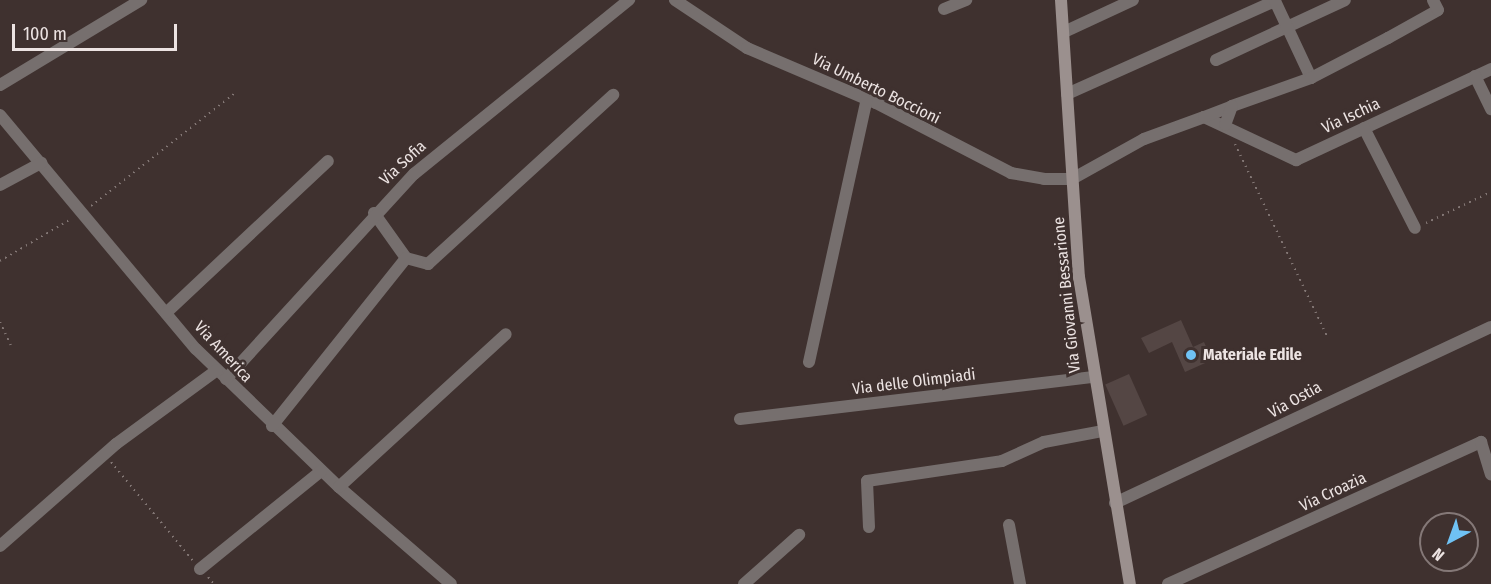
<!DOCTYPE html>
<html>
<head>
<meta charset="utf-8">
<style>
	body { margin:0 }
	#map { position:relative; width:1491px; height:584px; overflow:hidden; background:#3f312f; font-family:"Fira Sans Condensed",sans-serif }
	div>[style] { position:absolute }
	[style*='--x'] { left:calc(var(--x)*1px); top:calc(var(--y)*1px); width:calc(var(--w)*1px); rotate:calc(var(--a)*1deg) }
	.building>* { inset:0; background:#544644; transform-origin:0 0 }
	.path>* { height:2px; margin-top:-1px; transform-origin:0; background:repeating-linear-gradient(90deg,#837775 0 1.5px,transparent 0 6px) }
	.street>* { height:12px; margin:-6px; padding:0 6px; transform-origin:6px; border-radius:6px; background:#766f6e }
	.secondary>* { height:12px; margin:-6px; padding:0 6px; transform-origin:6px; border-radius:6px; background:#9b908e }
	.dots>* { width:16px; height:16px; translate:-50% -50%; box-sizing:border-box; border:3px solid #3f312f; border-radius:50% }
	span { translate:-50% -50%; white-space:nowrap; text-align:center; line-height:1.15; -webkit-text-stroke:6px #3f312f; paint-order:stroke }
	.street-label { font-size:16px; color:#ece3e2 }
	.poi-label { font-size:16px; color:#ece3e2; font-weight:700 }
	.left { translate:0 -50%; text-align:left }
	.north { position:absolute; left:1419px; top:512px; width:60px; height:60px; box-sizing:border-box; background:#3f312f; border:2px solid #847877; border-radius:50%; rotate:221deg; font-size:16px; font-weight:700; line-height:24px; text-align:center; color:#ece3e2 }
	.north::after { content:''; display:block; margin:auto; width:21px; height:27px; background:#6fc2f4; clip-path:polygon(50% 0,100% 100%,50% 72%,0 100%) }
	.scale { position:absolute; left:12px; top:24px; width:165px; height:27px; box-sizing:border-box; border:3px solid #ece3e2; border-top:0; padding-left:8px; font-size:18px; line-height:21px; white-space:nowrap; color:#ece3e2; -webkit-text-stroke:4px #3f312f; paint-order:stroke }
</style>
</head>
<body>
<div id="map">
	<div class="building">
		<i style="clip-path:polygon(1181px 320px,1193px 347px,1204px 342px,1212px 360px,1185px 372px,1172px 342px,1149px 353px,1141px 338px)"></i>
		<i style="left:1129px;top:374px;width:45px;height:26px;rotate:66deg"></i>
	</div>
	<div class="path">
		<i style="--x:1235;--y:144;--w:213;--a:64.4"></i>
		<i style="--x:91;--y:206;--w:183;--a:-38.1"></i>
		<i style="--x:1426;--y:223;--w:72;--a:-25.5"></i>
		<i style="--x:0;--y:261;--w:82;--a:-30.6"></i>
		<i style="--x:0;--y:322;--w:26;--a:65"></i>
		<i style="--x:111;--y:462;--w:130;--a:50.3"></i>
		<i style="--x:208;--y:577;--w:9;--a:49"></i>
	</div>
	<div class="street">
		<i style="--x:675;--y:0;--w:87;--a:33.7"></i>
		<i style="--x:747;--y:48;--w:140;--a:23.1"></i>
		<i style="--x:876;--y:103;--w:152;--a:27.4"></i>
		<i style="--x:1011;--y:173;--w:34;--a:10"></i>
		<i style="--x:1044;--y:179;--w:28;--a:0"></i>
		<i style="--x:1072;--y:179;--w:82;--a:-29.1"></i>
		<i style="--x:1144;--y:139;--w:64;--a:-20.1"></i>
		<i style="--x:1204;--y:117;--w:102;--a:25.1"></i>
		<i style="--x:1296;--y:160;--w:215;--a:-25"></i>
		<i style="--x:944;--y:9;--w:24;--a:-22"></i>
		<i style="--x:1064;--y:32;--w:76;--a:-24.9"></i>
		<i style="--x:1216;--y:60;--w:142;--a:-24.9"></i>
		<i style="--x:1475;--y:76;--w:37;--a:64"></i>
		<i style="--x:0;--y:85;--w:165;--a:-31.1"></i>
		<i style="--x:1067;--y:94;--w:228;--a:-24.1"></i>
		<i style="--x:1275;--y:1;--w:85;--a:64.9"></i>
		<i style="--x:1232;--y:106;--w:84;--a:-19.5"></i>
		<i style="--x:1311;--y:78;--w:87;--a:-27.5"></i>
		<i style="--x:1388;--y:38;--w:57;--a:-29.2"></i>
		<i style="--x:1438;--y:10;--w:11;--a:-117"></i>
		<i style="--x:0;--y:115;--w:305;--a:50.1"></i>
		<i style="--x:196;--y:349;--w:199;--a:44"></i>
		<i style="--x:339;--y:487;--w:148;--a:40.9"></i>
		<i style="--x:1204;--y:117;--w:30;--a:-21"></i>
		<i style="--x:1232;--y:106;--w:20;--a:110"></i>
		<i style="--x:1364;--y:128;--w:112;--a:63"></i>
		<i style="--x:0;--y:185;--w:47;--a:-28.2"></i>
		<i style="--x:374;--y:213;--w:55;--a:54.6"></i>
		<i style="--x:406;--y:258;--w:23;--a:15"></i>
		<i style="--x:428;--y:264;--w:251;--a:-42.4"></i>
		<i style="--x:166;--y:313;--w:222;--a:-43.2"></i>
		<i style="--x:809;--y:362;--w:269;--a:-77.6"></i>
		<i style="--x:226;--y:379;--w:278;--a:-47.5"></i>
		<i style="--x:414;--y:174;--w:277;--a:-39"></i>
		<i style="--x:740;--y:419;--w:354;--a:-6.8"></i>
		<i style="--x:272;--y:426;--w:215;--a:-51.4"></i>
		<i style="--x:339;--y:487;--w:226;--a:-42.5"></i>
		<i style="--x:1115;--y:503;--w:415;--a:-25.1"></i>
		<i style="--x:1009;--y:525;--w:60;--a:79.4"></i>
		<i style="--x:869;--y:527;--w:46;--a:-92.5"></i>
		<i style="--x:867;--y:481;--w:136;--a:-8.4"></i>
		<i style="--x:1002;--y:461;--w:46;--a:-24.3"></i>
		<i style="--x:1044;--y:442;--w:59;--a:-10.7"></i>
		<i style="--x:0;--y:546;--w:154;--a:-41.3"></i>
		<i style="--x:116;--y:444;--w:125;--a:-36.2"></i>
		<i style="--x:200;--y:569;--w:156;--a:-39"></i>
		<i style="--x:744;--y:584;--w:74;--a:-41.7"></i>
		<i style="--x:1168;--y:584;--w:344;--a:-24.4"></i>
		<i style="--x:1481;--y:442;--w:34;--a:73"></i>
	</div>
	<div class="secondary">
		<i style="--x:1061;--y:0;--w:278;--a:86.3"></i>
		<i style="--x:1079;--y:277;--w:311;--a:80.6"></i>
	</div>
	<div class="dots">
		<i style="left:1191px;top:355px;background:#6fc2f4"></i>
	</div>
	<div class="street-label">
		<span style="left:876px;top:89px;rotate:26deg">Via Umberto Boccioni</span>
		<span style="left:1351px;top:116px;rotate:-25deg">Via Ischia</span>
		<span style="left:403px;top:163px;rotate:-43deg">Via Sofia</span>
		<span style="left:1067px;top:295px;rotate:-96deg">Via Giovanni Bessarione</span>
		<span style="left:223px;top:352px;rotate:47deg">Via America</span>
		<span style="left:914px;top:382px;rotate:-7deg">Via delle Olimpiadi</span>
		<span style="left:1295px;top:400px;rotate:-29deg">Via Ostia</span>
		<span style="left:1333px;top:492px;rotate:-25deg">Via Croazia</span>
	</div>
	<div class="poi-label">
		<span class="left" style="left:1203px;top:355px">Materiale Edile</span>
	</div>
	<div class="north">N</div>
	<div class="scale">100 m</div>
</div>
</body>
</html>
